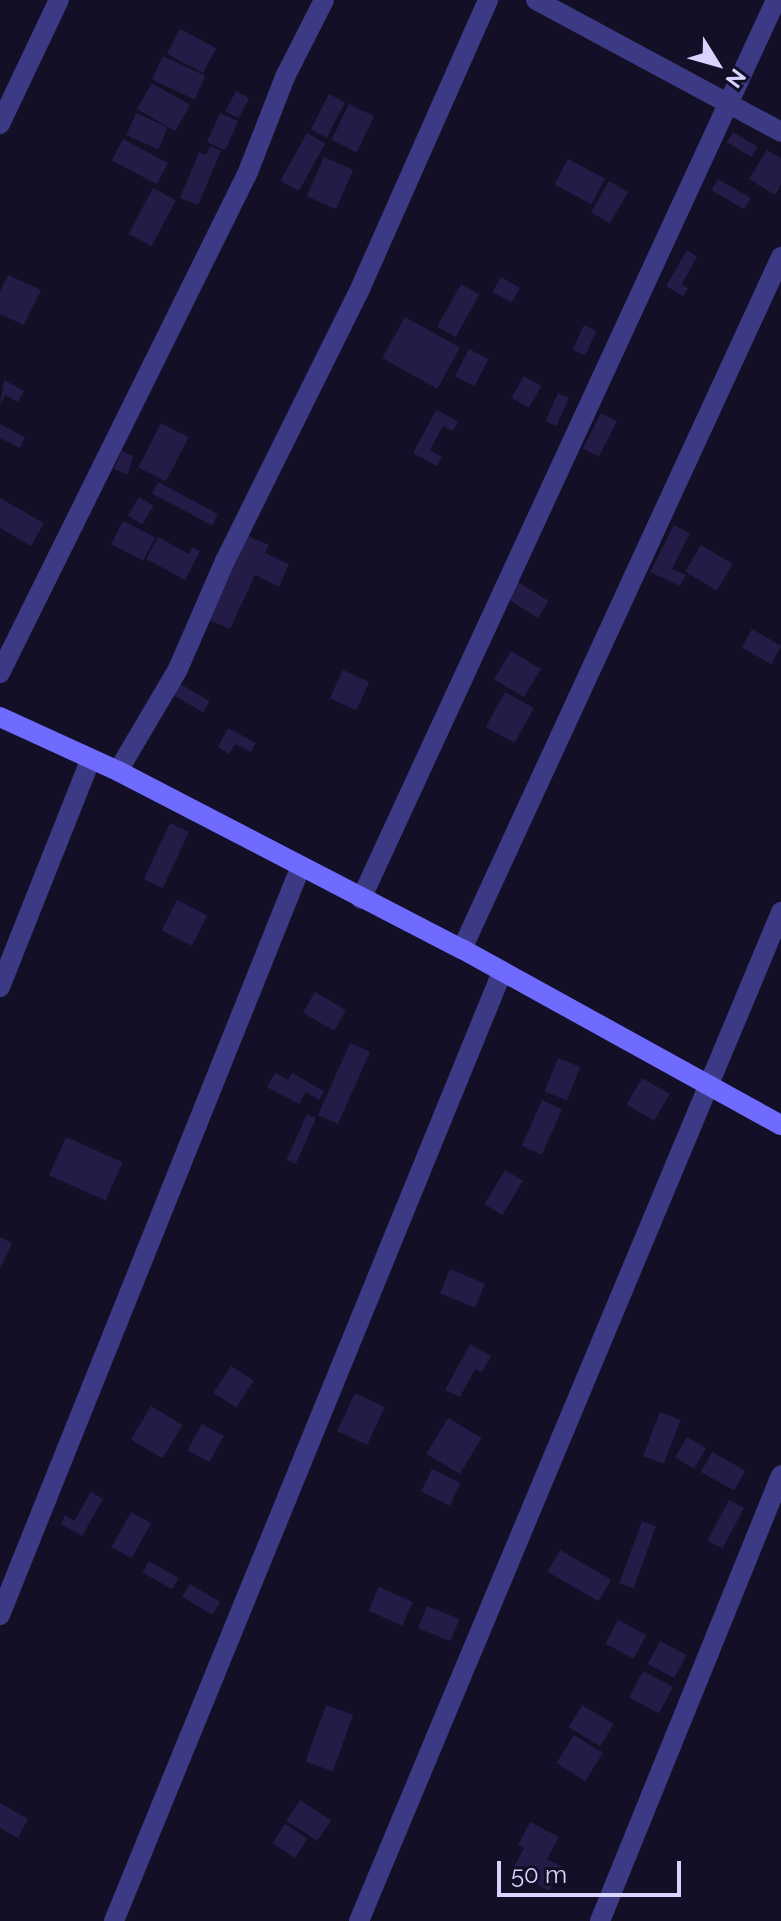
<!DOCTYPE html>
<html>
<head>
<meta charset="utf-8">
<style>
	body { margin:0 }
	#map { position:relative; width:781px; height:1921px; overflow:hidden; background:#130f26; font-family:Raleway,sans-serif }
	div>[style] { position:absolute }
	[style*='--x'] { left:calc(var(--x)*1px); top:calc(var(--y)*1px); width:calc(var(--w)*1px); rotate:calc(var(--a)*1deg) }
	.building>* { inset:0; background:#241b47; transform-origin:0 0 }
	.street>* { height:20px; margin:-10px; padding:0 10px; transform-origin:10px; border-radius:10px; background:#3d3a85 }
	.secondary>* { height:20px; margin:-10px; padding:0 10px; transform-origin:10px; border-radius:10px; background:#6f6bff }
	span { translate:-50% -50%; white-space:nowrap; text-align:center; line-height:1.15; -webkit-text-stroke:8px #130f26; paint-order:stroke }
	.north { position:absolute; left:677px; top:24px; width:80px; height:80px; -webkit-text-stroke:6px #130f26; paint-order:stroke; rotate:127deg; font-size:22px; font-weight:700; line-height:32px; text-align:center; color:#d9d4ff }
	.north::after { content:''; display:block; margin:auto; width:28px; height:36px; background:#d9d4ff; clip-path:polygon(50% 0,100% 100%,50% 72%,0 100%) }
	.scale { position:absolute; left:497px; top:1861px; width:184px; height:36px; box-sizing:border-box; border:4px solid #d9d4ff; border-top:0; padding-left:10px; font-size:24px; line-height:28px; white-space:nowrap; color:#d9d4ff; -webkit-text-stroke:6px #130f26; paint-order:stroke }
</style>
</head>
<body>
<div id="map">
	<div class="building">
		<i style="left:180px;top:29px;width:41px;height:28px;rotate:28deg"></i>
		<i style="left:163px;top:56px;width:47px;height:26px;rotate:25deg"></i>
		<i style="left:152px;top:83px;width:44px;height:30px;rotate:30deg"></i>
		<i style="left:236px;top:91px;width:15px;height:23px;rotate:28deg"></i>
		<i style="left:329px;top:94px;width:18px;height:40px;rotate:27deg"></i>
		<i style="left:349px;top:104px;width:28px;height:40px;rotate:26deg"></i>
		<i style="left:136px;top:113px;width:35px;height:24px;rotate:24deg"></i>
		<i style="left:220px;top:113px;width:20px;height:32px;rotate:24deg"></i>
		<i style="left:733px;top:132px;width:29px;height:12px;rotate:31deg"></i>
		<i style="left:307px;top:133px;width:21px;height:55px;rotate:29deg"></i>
		<i style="left:123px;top:139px;width:51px;height:24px;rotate:28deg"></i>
		<i style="clip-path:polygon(210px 146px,221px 151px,198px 205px,180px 198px,199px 152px,206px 155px)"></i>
		<i style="clip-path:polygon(767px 150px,781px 158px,781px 184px,775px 195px,749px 179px)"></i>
		<i style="left:324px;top:157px;width:32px;height:43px;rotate:24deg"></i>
		<i style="left:568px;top:159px;width:42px;height:29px;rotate:28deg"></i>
		<i style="left:718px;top:179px;width:38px;height:13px;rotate:30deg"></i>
		<i style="left:609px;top:181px;width:22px;height:36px;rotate:30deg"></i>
		<i style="left:153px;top:188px;width:26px;height:52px;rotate:28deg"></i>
		<i style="clip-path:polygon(687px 250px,697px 257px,682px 284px,688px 288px,683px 296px,666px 286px)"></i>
		<i style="clip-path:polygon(8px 275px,41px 290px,24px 325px,0 314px,0 291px)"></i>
		<i style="left:501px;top:277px;width:22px;height:17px;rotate:30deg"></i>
		<i style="left:461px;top:284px;width:21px;height:49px;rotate:29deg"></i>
		<i style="left:405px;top:317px;width:63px;height:47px;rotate:29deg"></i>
		<i style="left:584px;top:325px;width:14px;height:27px;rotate:25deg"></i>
		<i style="left:469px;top:349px;width:22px;height:31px;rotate:27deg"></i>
		<i style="left:524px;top:376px;width:20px;height:25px;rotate:30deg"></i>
		<i style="clip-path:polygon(4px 380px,24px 391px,18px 402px,5px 395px,0 406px)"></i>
		<i style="left:558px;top:393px;width:12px;height:31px;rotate:24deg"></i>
		<i style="clip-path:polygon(436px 410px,458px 421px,453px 431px,443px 426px,430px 450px,442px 457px,437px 466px,413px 453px)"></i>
		<i style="left:601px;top:413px;width:18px;height:40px;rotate:27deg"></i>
		<i style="left:161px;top:423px;width:31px;height:50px;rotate:27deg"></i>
		<i style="clip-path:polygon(0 424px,25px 437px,20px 448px,0 438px)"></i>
		<i style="clip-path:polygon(122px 451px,133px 456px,128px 475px,114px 469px)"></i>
		<i style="left:158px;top:482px;width:68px;height:13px;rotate:28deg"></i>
		<i style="left:139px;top:497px;width:17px;height:22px;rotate:31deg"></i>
		<i style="clip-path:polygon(0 498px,44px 523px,31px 546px,0 528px)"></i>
		<i style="left:123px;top:521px;width:36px;height:26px;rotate:27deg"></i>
		<i style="clip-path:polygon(674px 525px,690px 533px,672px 569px,686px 575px,680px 586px,650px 572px)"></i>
		<i style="clip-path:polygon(248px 536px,269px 545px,265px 553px,289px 564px,279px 587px,255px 575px,230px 629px,209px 620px)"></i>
		<i style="clip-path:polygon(158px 537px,189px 554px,192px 547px,200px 551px,185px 580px,146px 559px)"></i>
		<i style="left:701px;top:545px;width:37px;height:31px;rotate:31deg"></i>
		<i style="left:518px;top:582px;width:36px;height:20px;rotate:32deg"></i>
		<i style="left:752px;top:629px;width:34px;height:21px;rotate:30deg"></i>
		<i style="left:511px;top:651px;width:35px;height:33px;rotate:31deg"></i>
		<i style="left:343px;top:670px;width:29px;height:31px;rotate:25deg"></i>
		<i style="left:180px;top:684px;width:34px;height:13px;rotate:30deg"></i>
		<i style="left:505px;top:692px;width:33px;height:40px;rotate:29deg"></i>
		<i style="clip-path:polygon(228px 728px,256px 743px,251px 752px,235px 744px,229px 754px,218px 747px)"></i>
		<i style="left:170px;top:823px;width:21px;height:62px;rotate:25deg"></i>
		<i style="left:177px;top:900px;width:34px;height:34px;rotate:27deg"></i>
		<i style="left:315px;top:992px;width:36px;height:24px;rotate:30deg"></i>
		<i style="left:350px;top:1043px;width:22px;height:79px;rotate:24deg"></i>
		<i style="left:558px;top:1058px;width:24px;height:36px;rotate:22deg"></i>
		<i style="clip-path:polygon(275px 1073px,288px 1080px,292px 1073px,324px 1091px,319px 1100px,306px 1092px,299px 1104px,267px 1087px)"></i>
		<i style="left:642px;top:1078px;width:32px;height:31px;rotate:30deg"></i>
		<i style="left:542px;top:1100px;width:22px;height:50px;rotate:24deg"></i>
		<i style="left:307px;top:1114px;width:10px;height:50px;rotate:24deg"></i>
		<i style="left:66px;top:1137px;width:62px;height:42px;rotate:24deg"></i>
		<i style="left:505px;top:1170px;width:21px;height:40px;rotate:31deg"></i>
		<i style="clip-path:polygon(0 1237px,12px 1243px,0 1269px)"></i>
		<i style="left:450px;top:1269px;width:38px;height:26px;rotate:23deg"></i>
		<i style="clip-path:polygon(470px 1344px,491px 1356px,482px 1372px,475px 1369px,460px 1397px,445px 1390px)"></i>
		<i style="left:231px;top:1366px;width:27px;height:32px;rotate:33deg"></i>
		<i style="left:355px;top:1393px;width:33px;height:42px;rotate:25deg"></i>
		<i style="left:151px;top:1406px;width:37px;height:39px;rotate:31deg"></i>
		<i style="left:660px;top:1412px;width:22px;height:47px;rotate:21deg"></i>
		<i style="left:448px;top:1418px;width:39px;height:42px;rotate:31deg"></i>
		<i style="left:202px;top:1424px;width:25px;height:30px;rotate:29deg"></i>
		<i style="left:687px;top:1437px;width:22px;height:24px;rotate:30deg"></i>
		<i style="left:712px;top:1452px;width:38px;height:23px;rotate:29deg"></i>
		<i style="left:432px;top:1469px;width:32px;height:25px;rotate:26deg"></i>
		<i style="clip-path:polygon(91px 1492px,103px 1499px,82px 1536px,61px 1524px,65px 1515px,74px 1521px)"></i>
		<i style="left:729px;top:1500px;width:17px;height:46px;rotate:28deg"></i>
		<i style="left:131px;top:1512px;width:23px;height:40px;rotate:29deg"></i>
		<i style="left:642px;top:1521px;width:15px;height:66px;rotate:20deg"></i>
		<i style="left:560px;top:1550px;width:59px;height:25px;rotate:30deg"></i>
		<i style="left:149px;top:1561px;width:34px;height:13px;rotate:30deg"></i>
		<i style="left:190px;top:1584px;width:35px;height:15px;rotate:31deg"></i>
		<i style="left:379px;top:1587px;width:37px;height:26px;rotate:24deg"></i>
		<i style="left:427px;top:1606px;width:35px;height:24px;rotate:22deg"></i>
		<i style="left:618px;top:1620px;width:32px;height:27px;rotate:28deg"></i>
		<i style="left:660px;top:1641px;width:30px;height:26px;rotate:28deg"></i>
		<i style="left:643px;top:1671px;width:34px;height:30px;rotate:28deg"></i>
		<i style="left:326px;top:1705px;width:29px;height:60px;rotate:20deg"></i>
		<i style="left:582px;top:1705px;width:37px;height:26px;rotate:31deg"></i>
		<i style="left:574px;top:1735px;width:34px;height:33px;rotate:32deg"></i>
		<i style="left:300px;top:1800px;width:37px;height:25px;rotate:33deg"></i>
		<i style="clip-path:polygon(0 1803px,28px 1819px,18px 1838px,0 1828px)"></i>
		<i style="clip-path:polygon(530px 1822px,559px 1837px,547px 1859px,562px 1867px,549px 1891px,512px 1871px,524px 1848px,518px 1845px)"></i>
		<i style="left:285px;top:1824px;width:27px;height:23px;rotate:33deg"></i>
	</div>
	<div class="street">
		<i style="--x:536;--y:0;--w:278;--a:28.3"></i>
		<i style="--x:0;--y:124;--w:137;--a:-64.6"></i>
		<i style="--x:0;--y:673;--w:559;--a:-63.66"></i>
		<i style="--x:248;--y:172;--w:102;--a:-68.7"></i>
		<i style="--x:285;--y:77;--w:86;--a:-63.1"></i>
		<i style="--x:118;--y:771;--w:118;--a:-59.5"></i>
		<i style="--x:178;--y:669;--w:118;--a:-66.5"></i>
		<i style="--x:225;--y:561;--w:304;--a:-63.6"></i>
		<i style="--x:360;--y:289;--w:316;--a:-66.1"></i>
		<i style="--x:361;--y:899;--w:990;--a:-65.22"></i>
		<i style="--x:462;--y:949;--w:762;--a:-65.25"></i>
		<i style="--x:0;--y:987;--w:243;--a:-68.3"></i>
		<i style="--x:0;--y:1615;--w:807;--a:-68.11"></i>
		<i style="--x:114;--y:1921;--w:1025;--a:-67.76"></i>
		<i style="--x:359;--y:1921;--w:1094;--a:-67.3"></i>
		<i style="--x:600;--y:1921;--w:481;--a:-67.9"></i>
	</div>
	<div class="secondary">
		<i style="--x:0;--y:717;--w:130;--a:24.6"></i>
		<i style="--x:118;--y:771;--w:387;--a:27.4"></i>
		<i style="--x:462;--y:949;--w:364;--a:28.9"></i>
	</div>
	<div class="north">N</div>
	<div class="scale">50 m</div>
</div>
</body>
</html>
